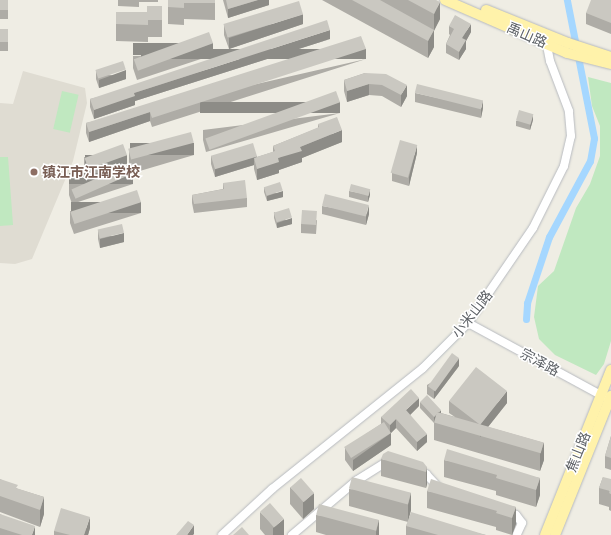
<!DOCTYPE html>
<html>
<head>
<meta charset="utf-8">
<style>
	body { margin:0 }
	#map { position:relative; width:611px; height:535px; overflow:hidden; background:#efede4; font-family:Poppins,"Noto Sans SC",sans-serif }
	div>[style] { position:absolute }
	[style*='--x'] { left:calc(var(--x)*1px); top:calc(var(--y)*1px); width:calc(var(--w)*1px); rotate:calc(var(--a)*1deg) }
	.education>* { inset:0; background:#dfdcd2 }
	.green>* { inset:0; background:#c0e8c0; transform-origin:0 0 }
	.canal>* { height:7px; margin:-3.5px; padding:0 3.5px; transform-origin:3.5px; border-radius:3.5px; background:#a5d7ff }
	.roads { filter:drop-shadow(0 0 1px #b7babf) drop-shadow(0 0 1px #b7babf) }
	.minor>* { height:8px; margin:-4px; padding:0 4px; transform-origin:4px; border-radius:4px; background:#fff }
	.major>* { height:10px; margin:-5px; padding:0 5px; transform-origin:5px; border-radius:5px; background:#fff2aa }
	.wall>* { inset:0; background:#aeaca6; transform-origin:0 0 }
	.shaded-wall>* { inset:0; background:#8d8c87; transform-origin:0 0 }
	.building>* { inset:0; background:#cac8c1; transform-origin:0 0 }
	.dots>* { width:11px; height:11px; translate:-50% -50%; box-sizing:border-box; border:2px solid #fff; border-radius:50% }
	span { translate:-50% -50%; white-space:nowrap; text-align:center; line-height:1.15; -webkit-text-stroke:3px #fff; paint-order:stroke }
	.street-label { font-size:14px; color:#5c6065 }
	.education-label { font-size:14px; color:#785e54; font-weight:700 }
	.left { translate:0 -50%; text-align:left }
</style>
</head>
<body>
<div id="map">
	<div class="education">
		<i style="clip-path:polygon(23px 71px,85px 88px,87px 103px,73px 161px,32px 259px,15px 264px,0 263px,0 103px,13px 104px)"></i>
	</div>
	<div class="green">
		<i style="clip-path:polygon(588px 77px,611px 83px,611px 341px,604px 364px,596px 375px,555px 355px,539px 339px,534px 317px,538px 286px,554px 271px,576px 208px,590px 184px,600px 156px,600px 126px,592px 106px)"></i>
		<i style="left:62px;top:91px;width:17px;height:39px;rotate:13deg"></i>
		<i style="clip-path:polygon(0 157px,8px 157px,13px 225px,0 226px)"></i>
	</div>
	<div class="canal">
		<i style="--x:526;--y:319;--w:16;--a:-86"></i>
		<i style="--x:527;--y:303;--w:70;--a:-71.6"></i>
		<i style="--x:549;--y:237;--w:86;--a:-61.7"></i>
		<i style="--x:590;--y:161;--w:23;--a:-80"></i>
		<i style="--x:594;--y:138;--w:141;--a:-101.1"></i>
	</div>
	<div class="roads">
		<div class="minor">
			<i style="--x:468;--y:323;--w:157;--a:28.5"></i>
			<i style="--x:418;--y:471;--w:9;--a:21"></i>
			<i style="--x:426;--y:474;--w:18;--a:47"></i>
			<i style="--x:507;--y:512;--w:9;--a:18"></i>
			<i style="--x:516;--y:515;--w:10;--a:53"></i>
			<i style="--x:522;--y:523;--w:12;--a:114"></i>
			<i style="--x:222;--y:535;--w:68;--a:-42.6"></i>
			<i style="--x:272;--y:489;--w:193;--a:-38.7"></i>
			<i style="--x:423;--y:368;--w:64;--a:-45"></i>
			<i style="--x:468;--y:323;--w:115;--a:-55.6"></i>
			<i style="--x:533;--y:228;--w:69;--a:-63.4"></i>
			<i style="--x:564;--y:166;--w:31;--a:-77"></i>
			<i style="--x:571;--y:136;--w:25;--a:-95"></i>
			<i style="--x:569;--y:111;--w:53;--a:-110.8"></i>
			<i style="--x:550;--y:61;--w:21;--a:-101"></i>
			<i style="--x:292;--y:535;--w:84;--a:-40.2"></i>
			<i style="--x:356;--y:481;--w:36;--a:-32"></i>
			<i style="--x:387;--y:462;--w:3;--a:0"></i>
		</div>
		<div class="major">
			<i style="--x:445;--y:0;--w:133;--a:23.5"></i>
			<i style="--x:567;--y:53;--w:45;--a:14"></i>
			<i style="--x:486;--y:10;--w:88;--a:21.9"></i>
			<i style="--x:568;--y:43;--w:45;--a:18"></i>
			<i style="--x:545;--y:535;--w:178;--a:-68.2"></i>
			<i style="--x:555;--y:535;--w:150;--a:-68.1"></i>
		</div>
	</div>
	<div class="wall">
		<i style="left:0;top:0;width:8px;height:19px"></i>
		<i style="clip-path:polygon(118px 0,158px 0,158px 2px,139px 2px,139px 7px,118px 6px)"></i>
		<i style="clip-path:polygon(168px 0,215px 0,215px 20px,184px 19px,184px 25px,168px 24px)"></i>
		<i style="clip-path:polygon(223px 0,269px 0,269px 5px,228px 18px)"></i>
		<i style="clip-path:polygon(322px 0,436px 0,440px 19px,434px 30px,434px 47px,428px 58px)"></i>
		<i style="clip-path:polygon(611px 0,611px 34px,586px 24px,586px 13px)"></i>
		<i style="clip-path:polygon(162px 6px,162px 37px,148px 37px,148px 42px,116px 41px,116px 12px,147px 12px)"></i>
		<i style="clip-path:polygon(303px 24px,229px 49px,224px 35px,224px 25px)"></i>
		<i style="clip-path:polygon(449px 26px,471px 32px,466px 41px,466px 49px,459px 60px,446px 53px,446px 44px,450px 35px,449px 34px)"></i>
		<i style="left:0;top:29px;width:8px;height:22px"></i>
		<i style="clip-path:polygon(330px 39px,135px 101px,135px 105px,94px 119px,90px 107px,90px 99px)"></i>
		<i style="clip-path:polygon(213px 55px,137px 80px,133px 68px,133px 56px)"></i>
		<i style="clip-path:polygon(366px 59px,152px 127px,150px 121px,89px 142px,86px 133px,86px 123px)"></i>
		<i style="clip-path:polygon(96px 71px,126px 79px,99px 88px,96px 79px)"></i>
		<i style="clip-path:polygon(365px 73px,407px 96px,401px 107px,382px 96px,369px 95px,347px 102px,344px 91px,344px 80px)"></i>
		<i style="clip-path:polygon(415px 93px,483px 108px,481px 118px,415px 102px)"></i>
		<i style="clip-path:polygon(340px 113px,206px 152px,203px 140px,203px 130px)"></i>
		<i style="clip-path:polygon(533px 120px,530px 130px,516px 126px,516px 121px)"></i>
		<i style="clip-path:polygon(318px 124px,342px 142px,302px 158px,302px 162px,279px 170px,279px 173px,257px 180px,254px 169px,254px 165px,215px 177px,211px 164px,211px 156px,257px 157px,273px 152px,273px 146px,318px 128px)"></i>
		<i style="clip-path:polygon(129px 150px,194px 155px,133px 173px,129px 162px)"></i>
		<i style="clip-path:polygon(417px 153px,409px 186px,392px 181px,392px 173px)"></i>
		<i style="clip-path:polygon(84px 157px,127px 164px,87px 177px,84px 166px)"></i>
		<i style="clip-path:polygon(223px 183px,247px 198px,247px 207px,194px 213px,192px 203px,192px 195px,223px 189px)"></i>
		<i style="clip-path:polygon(69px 184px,133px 184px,72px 204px,69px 195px)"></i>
		<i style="clip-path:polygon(264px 187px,283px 197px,267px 201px,264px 192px)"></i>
		<i style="clip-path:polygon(349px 191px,370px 195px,368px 202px,349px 197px)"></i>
		<i style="clip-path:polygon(322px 206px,369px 214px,366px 225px,322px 214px)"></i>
		<i style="clip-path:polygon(70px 211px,141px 213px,74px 234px,70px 223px)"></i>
		<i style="clip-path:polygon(274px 212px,292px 224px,277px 228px,274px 218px)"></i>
		<i style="clip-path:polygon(317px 220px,316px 234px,301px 233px,301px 224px)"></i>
		<i style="clip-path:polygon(98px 230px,124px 242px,100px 248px,98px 239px)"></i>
		<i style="clip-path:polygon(459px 366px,434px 399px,427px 394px,427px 385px)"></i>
		<i style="clip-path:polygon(449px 401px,507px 403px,488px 427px,544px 443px,544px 460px,540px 471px,434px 440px,434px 422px,434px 423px,420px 408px,420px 402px,441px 413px,455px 417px,449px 413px)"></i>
		<i style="clip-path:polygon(419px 406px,410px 415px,427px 442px,417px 451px,396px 428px,391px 433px,391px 445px,353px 471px,345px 460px,345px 448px,381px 424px,381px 417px)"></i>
		<i style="clip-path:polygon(611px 436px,611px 470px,605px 468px,605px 456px)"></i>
		<i style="clip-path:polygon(381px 459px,427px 467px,427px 484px,426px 488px,381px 476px)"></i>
		<i style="clip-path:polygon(444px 460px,540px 478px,540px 495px,536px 507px,496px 495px,496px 491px,444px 477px)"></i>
		<i style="clip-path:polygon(603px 477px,611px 494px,611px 511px,609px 510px,609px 507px,599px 504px,599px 488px)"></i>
		<i style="clip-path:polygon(0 479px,18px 489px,44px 497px,44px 514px,40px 527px,0 512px)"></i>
		<i style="clip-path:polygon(290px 487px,314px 509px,303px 519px,290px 504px)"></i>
		<i style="clip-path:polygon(349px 489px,411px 493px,411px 510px,409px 517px,486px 535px,406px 535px,406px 526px,408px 522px,349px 506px)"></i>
		<i style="clip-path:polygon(427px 491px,516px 507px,516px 524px,512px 535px,496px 530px,496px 527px,427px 508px)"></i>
		<i style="clip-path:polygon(260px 512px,284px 535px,265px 535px,260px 529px)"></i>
		<i style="clip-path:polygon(0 514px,35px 535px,0 535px)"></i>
		<i style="clip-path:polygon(316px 515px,379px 520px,379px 535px,326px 535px,316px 532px)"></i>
		<i style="clip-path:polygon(90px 528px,88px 535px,54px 535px,54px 531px)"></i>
	</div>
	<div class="shaded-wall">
		<i style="clip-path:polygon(258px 0,269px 0,269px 5px,228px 18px,228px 9px)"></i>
		<i style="clip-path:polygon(440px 2px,440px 19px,434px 31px,434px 14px)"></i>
		<i style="clip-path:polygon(303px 14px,303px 24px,229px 49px,229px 38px)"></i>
		<i style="clip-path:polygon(471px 24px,471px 32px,466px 41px,466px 49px,459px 60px,459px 52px,462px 38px)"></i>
		<i style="clip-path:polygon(330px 30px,330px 39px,135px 101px,135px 105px,94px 119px,94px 110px,134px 93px)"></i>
		<i style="clip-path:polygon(434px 30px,434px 47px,428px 58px,428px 41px)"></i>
		<i style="left:213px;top:43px;width:12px;height:80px;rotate:90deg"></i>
		<i style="left:366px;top:49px;width:10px;height:225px;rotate:90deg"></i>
		<i style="clip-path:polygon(126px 70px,126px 79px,99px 88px,99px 80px)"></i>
		<i style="clip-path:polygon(369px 84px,369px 95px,347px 102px,347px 91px)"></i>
		<i style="clip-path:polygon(407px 85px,407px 96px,401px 107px,401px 95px)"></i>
		<i style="clip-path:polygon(483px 100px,483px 108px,481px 118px,481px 110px)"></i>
		<i style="left:340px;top:102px;width:11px;height:140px;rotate:90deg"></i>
		<i style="clip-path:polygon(150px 112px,150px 121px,89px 142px,89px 132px)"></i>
		<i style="clip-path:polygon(533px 114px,533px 120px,530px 130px,530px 125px)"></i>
		<i style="clip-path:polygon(342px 130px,342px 142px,302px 158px,302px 162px,279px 170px,279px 173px,257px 180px,257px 169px,300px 147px)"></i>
		<i style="left:194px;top:143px;width:12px;height:64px;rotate:90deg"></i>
		<i style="clip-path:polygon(417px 145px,417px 153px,409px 186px,409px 177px)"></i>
		<i style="left:127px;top:155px;width:9px;height:42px;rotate:90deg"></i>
		<i style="clip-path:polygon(257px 156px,257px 164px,254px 158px,254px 165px,215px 177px,215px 168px)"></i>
		<i style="left:133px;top:173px;width:11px;height:64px;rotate:90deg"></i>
		<i style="clip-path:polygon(370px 189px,370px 195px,368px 202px,368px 196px)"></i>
		<i style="clip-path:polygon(283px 191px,283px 197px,267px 201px,267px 196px)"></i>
		<i style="left:141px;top:202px;width:11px;height:70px;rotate:90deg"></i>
		<i style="clip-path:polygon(369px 205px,369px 214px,366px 225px,366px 217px)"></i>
		<i style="clip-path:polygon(292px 218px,292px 224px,277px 228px,277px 223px)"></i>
		<i style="clip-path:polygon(124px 233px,124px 242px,100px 248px,100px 239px)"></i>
		<i style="clip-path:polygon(459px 358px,459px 366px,434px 399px,434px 390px)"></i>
		<i style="clip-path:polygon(507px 391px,507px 403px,480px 437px,480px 425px)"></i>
		<i style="clip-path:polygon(419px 398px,419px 406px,406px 419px,406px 410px)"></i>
		<i style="clip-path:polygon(441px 410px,441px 416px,434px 423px,434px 417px)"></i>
		<i style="clip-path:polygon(396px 419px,396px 428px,390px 434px,390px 425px)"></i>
		<i style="clip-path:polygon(391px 433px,391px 445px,353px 471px,353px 460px)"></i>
		<i style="clip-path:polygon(427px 434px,427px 442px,417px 451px,417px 442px)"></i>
		<i style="clip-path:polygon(544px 443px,544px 460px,540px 471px,540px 454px)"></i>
		<i style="clip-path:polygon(427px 467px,427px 484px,426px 488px,426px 472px)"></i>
		<i style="clip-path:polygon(540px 478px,540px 495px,536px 507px,536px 490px)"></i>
		<i style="clip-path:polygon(314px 493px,314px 509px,303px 519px,303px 502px)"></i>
		<i style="clip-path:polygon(411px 493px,411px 510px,408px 522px,408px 505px)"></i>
		<i style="clip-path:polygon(44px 497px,44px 514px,40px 527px,40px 510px)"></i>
		<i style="clip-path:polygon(516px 507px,516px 524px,512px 535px,512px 518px)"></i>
		<i style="clip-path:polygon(90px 517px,90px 528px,88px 535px,84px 535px)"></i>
		<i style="clip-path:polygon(284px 519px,284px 535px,273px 535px,273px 528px)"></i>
		<i style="clip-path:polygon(379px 520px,379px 535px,376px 535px,376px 532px)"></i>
		<i style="clip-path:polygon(194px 525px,194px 534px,193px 535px,187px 535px)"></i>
		<i style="clip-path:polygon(35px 526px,35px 535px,32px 535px)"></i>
	</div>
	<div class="building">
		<i style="left:0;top:0;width:8px;height:10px"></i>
		<i style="clip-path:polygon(168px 0,215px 0,215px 3px,184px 3px,184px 8px,168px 7px)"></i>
		<i style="clip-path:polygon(226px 0,258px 0,228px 9px)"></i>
		<i style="clip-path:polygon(352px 0,380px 0,434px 30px,428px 41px)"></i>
		<i style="clip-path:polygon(408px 0,436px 0,440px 2px,434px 14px)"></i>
		<i style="clip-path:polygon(591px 0,611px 0,611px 23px,586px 13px)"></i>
		<i style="left:299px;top:1px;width:14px;height:79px;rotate:73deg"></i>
		<i style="clip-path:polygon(147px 6px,162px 6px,162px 20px,148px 20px,148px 25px,116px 24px,116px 12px,147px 12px)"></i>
		<i style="clip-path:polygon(455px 15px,471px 24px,462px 38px,466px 40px,459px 52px,446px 44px,454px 29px,449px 26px)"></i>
		<i style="clip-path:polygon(327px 20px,330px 30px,134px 93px,135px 96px,94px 110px,90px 99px)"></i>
		<i style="left:0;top:29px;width:8px;height:13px"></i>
		<i style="left:209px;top:32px;width:12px;height:80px;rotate:70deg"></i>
		<i style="clip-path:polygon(361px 36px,366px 49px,152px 118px,150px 112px,89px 132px,86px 123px)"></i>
		<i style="left:123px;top:61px;width:9px;height:29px;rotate:72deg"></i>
		<i style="clip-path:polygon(365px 73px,386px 74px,407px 85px,401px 95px,382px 85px,369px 84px,347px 91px,344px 80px)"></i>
		<i style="left:417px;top:84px;width:68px;height:9px;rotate:14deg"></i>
		<i style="left:336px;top:91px;width:12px;height:139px;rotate:70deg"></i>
		<i style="left:519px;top:110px;width:15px;height:11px;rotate:16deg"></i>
		<i style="clip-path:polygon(337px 117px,342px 130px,300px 147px,302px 151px,278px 158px,279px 162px,257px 169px,254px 158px,275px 151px,273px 146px,319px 127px,318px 124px)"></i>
		<i style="left:191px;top:132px;width:11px;height:65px;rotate:75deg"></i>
		<i style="left:400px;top:140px;width:18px;height:34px;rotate:16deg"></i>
		<i style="left:253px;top:143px;width:14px;height:44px;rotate:73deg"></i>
		<i style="left:123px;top:144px;width:12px;height:41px;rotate:70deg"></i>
		<i style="left:129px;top:164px;width:10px;height:63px;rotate:66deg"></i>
		<i style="clip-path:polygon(245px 180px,247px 198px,194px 204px,192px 195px,224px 189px,223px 183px)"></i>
		<i style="left:280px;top:182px;width:9px;height:17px;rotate:72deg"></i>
		<i style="left:351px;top:184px;width:20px;height:7px;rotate:15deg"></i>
		<i style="left:137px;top:190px;width:13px;height:70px;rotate:72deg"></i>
		<i style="left:325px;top:194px;width:45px;height:12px;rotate:14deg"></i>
		<i style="left:289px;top:208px;width:10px;height:16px;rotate:73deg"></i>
		<i style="left:302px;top:210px;width:15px;height:14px;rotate:4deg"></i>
		<i style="left:122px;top:224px;width:9px;height:25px;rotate:77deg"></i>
		<i style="left:452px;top:353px;width:9px;height:41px;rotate:36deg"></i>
		<i style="clip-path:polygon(476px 367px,507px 391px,480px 425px,479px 424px,449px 401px)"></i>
		<i style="clip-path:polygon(411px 389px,419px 398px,406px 410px,427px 434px,417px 442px,396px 419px,390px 425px,381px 417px)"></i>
		<i style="clip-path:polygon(427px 395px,441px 410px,439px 412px,437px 412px,437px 414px,434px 417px,420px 402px)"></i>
		<i style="left:437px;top:412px;width:111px;height:11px;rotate:16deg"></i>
		<i style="left:384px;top:422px;width:13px;height:47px;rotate:58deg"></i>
		<i style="clip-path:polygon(611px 436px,611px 458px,605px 456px)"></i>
		<i style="clip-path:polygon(447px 449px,540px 478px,536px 490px,496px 478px,497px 475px,444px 460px)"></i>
		<i style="clip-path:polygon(388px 451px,423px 462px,427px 467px,426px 472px,381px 459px,383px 454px)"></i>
		<i style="left:352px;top:477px;width:61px;height:12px;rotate:15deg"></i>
		<i style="clip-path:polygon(603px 477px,611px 479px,611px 494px,609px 493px,610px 491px,599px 488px)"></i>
		<i style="left:301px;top:478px;width:20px;height:14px;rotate:49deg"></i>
		<i style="clip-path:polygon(0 479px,18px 485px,16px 488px,44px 497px,40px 510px,0 496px)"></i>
		<i style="clip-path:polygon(431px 479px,516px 507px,512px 518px,496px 513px,497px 511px,427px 491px)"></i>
		<i style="left:270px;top:503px;width:21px;height:13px;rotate:49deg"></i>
		<i style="left:319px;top:504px;width:62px;height:11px;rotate:15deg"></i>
		<i style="clip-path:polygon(61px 508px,90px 517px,84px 535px,70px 535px,54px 531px)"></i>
		<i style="clip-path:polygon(411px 512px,486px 535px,438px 535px,406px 526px)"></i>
		<i style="clip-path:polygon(0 514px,35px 526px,32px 535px,22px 535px,0 528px)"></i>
		<i style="clip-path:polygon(188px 521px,194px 525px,187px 535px,176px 535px)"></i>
		<i style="clip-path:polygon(242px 527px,249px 535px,233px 535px)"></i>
	</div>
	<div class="dots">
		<i style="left:34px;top:172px;background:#8d6e63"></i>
	</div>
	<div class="street-label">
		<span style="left:527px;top:35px;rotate:24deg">禹山路</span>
		<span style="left:472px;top:314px;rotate:-52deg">小米山路</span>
		<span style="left:540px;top:362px;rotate:28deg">宗泽路</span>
		<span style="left:578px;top:452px;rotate:-68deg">焦山路</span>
	</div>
	<div class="education-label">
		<span class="left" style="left:42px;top:172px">镇江市江南学校</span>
	</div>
</div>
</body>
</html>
